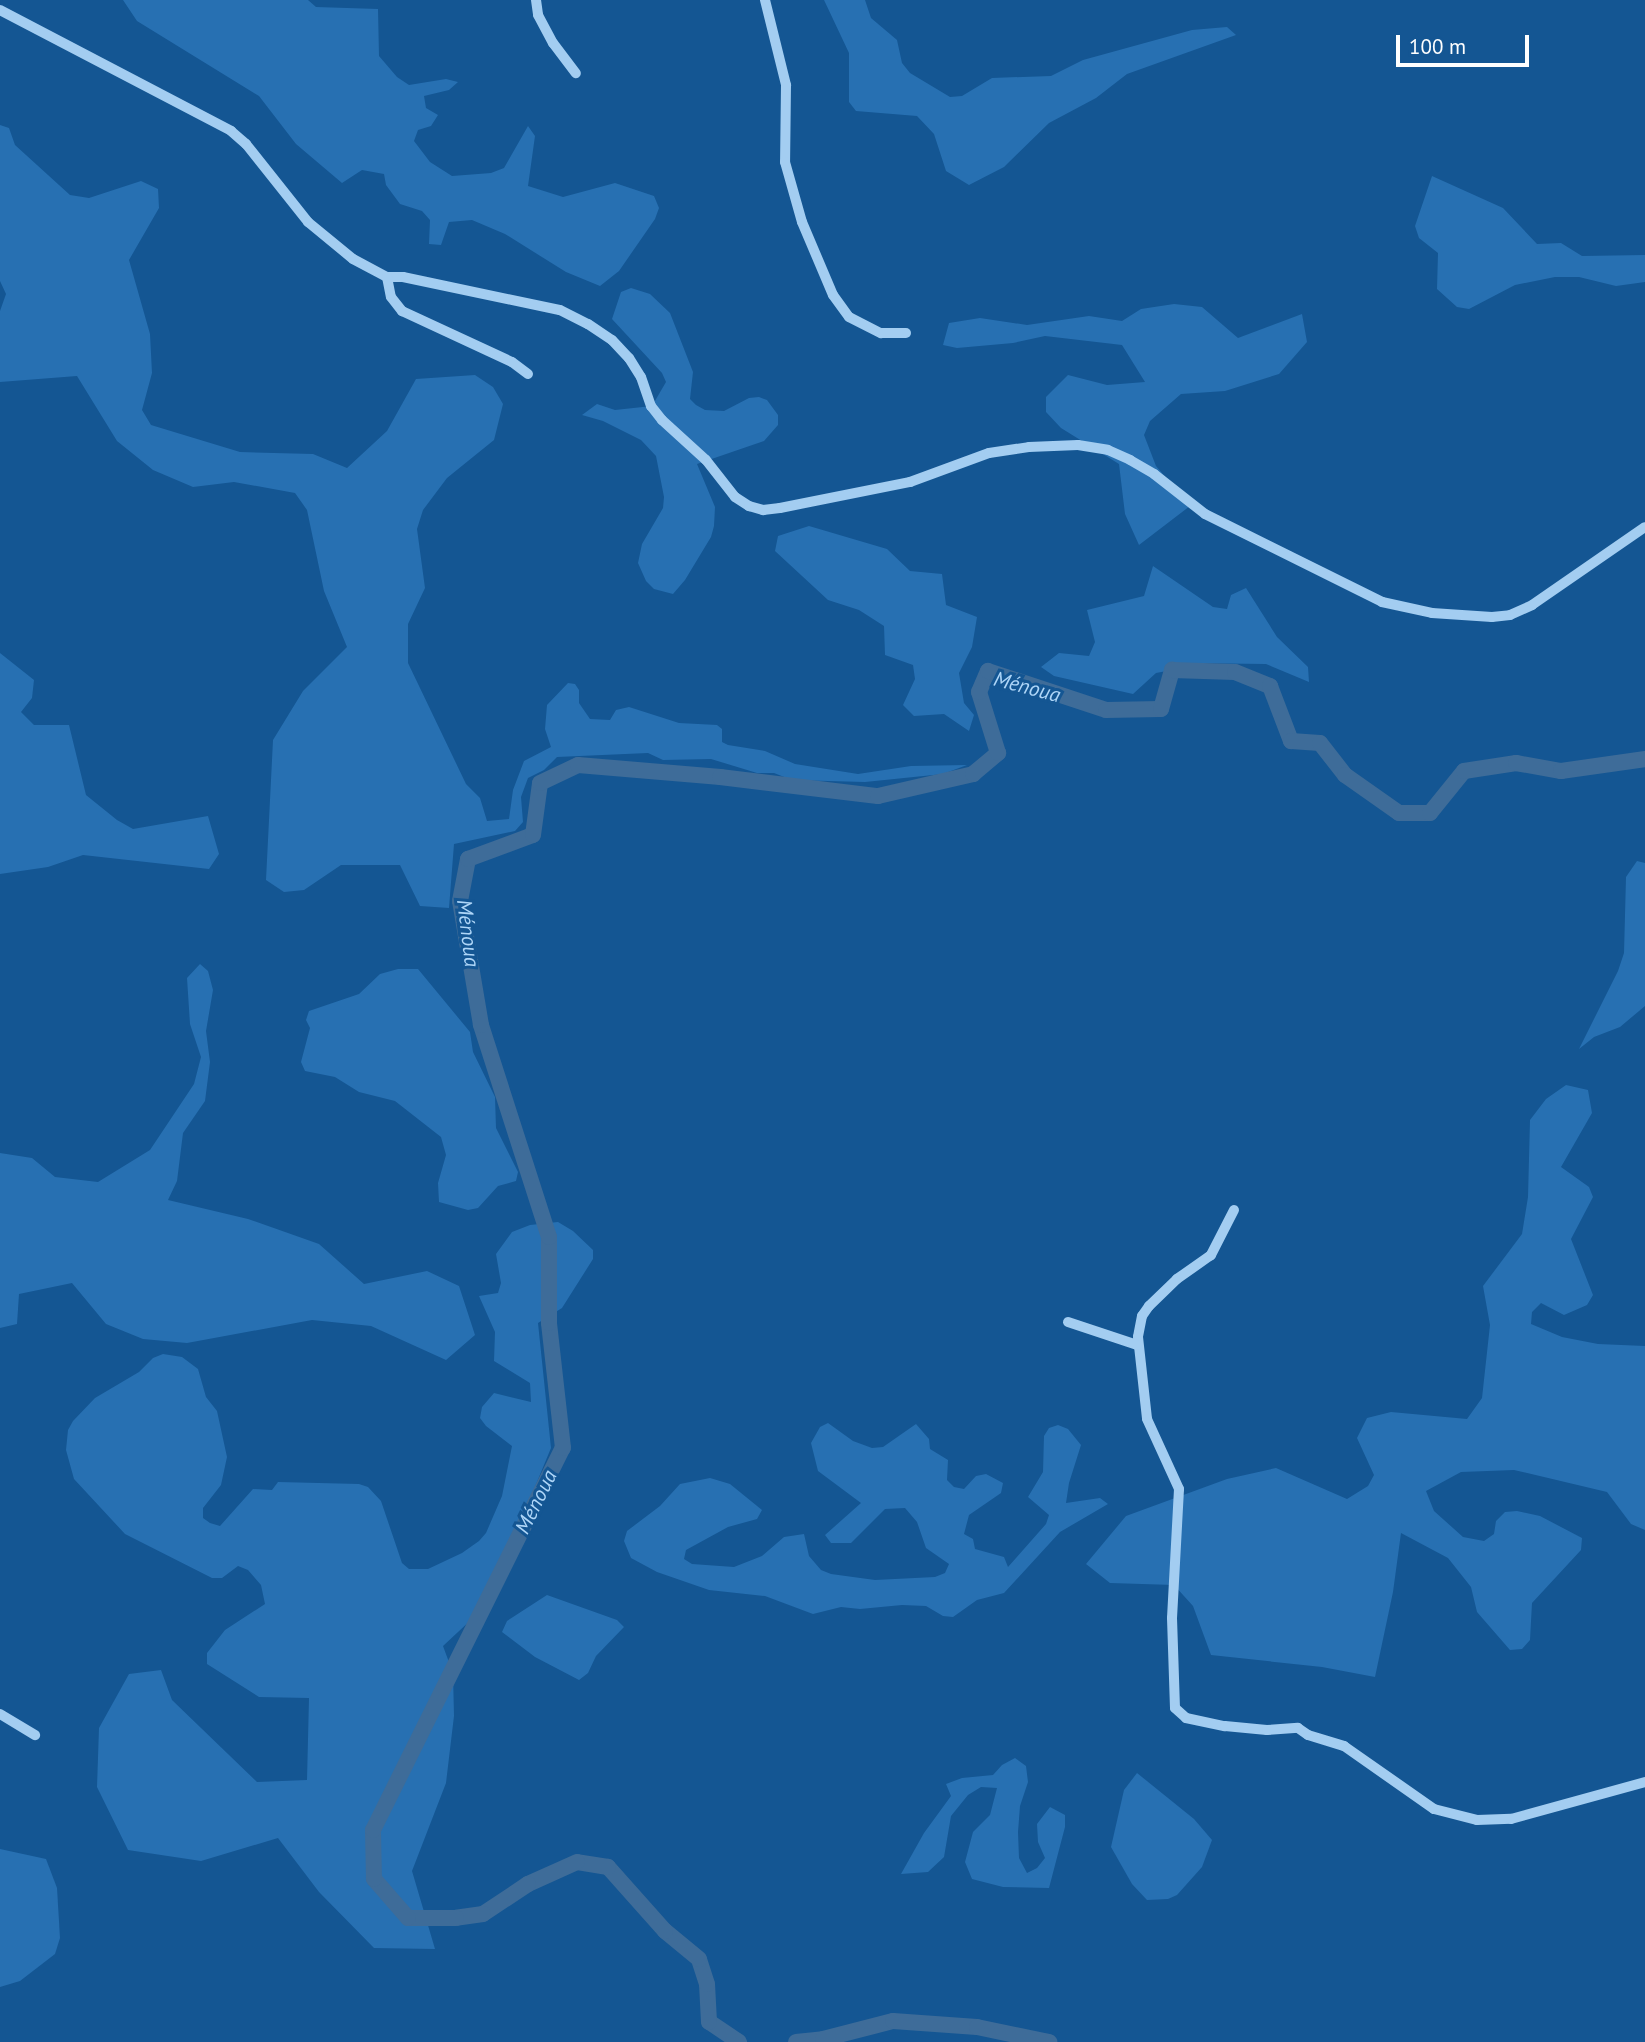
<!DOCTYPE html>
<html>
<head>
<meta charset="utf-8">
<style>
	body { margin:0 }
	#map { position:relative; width:1645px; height:2042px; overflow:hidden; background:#145693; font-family:"PT Sans",sans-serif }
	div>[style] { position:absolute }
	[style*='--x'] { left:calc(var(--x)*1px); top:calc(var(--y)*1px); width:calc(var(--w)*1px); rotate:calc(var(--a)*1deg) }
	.green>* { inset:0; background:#2770b2 }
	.river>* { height:16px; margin:-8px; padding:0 8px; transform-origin:8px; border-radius:8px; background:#3e6c99 }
	.minor>* { height:10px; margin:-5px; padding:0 5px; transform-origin:5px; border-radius:5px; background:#a3cdf1 }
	span { translate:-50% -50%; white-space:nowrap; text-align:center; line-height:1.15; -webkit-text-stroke:6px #145693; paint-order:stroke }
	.water-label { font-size:21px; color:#afd6f8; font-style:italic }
	.scale { position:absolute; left:1396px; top:35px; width:133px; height:32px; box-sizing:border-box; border:4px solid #fff; border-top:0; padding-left:9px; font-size:21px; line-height:24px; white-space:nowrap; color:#fff; -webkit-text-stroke:5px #145693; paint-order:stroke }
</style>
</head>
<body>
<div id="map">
	<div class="green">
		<i style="clip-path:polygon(123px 0,308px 0,316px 7px,378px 9px,379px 56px,397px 77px,409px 85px,446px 79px,458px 82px,449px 90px,424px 96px,426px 108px,438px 115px,431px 126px,418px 130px,414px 141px,430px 162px,452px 176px,491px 173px,504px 168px,528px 126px,535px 136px,528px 186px,563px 197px,615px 183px,654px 196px,659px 208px,655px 219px,619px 271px,600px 286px,566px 272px,505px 234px,472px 220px,449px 222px,441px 245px,429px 244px,430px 220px,422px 211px,400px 204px,386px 185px,384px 174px,362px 170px,342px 183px,296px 144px,259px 96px,137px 21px)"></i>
		<i style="clip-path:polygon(824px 0,865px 0,871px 18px,897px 40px,902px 63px,910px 73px,950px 97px,962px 96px,992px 78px,1051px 76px,1083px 60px,1192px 30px,1227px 27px,1236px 35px,1127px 74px,1096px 98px,1049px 123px,1004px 167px,969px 185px,946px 171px,934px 134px,917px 116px,856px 111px,849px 102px,849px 53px)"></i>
		<i style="clip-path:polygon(0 125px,9px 128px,15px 145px,70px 195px,89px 198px,141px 181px,158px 189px,159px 208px,129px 260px,150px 334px,152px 373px,142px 410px,151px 425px,240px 452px,313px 454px,347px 468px,387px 431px,416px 379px,475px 375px,493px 387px,503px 404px,494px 440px,447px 478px,423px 510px,417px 529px,425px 588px,408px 624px,408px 663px,466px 784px,480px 798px,487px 821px,509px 819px,513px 790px,524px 761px,551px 747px,545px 729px,547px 705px,568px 683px,575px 684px,579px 690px,579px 703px,590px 719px,610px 720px,616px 710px,629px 707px,679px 723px,717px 725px,722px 729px,722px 742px,728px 745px,765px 751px,795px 764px,858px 774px,911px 766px,967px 765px,943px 774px,865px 782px,792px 780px,774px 773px,757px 773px,711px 759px,663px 760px,648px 753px,557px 757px,544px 770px,528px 778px,521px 797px,523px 822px,515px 831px,454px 844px,449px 908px,420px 906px,400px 865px,341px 865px,304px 890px,284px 892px,266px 880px,273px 740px,303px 691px,347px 647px,324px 591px,307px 510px,295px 493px,234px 482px,193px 487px,153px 470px,117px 441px,77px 376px,0 382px,0 311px,6px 294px,0 281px)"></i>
		<i style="clip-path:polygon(1432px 176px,1503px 208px,1537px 244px,1561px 243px,1582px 256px,1645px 255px,1645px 282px,1616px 286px,1579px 277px,1555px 277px,1515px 285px,1469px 309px,1457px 307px,1437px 289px,1438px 253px,1419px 238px,1415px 226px)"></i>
		<i style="clip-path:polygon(631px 288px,650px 294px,670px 313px,693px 372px,690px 399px,696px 405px,705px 410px,724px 411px,749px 398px,759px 397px,767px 400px,778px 415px,778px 425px,764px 441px,697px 464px,715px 507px,714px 526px,711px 537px,685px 580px,673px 594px,654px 589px,646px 581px,638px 563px,642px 544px,663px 508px,664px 497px,656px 456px,641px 440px,603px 421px,582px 415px,597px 404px,615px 410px,652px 406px,666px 382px,662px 373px,612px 319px,621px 292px)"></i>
		<i style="clip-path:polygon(1174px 304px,1202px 307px,1238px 338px,1302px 314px,1307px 342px,1279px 374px,1225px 391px,1181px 394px,1150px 421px,1144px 435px,1156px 466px,1190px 506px,1139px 545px,1125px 514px,1119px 464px,1061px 428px,1046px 412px,1046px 397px,1068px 375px,1107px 385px,1145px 382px,1122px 345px,1045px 336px,1013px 343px,957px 348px,943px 345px,949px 323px,980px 318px,1027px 325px,1089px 316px,1122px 321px,1141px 309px)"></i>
		<i style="clip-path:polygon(809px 526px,887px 549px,910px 571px,942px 574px,946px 605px,977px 617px,972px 647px,959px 673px,964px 703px,974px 715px,969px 731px,944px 714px,914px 716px,903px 705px,915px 679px,913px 665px,885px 655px,884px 626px,859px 610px,828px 600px,775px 551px,778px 536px)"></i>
		<i style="clip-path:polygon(1153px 566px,1213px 607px,1227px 609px,1231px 595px,1246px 588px,1277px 637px,1308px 667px,1309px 682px,1266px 664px,1185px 663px,1172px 670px,1156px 673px,1133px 694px,1054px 676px,1041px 667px,1059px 653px,1089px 656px,1095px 642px,1087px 610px,1144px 596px)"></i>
		<i style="clip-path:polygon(0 653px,34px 680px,32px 698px,21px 712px,34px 725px,69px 725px,86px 795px,117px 820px,133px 829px,208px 816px,219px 854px,209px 869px,83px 855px,48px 867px,0 874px)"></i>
		<i style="clip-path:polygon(1637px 861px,1645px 863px,1645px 1006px,1620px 1027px,1594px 1037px,1579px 1049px,1618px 971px,1624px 953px,1626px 877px)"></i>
		<i style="clip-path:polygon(200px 964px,208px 971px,213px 990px,206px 1031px,210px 1062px,205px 1101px,183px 1133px,177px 1181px,168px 1200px,248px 1219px,319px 1244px,364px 1284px,427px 1271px,459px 1286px,475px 1335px,446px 1360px,371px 1326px,312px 1320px,187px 1343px,143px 1339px,106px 1324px,72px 1283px,19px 1294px,17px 1324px,0 1328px,0 1153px,32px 1158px,55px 1177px,98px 1182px,150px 1150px,194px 1084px,201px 1057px,190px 1024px,187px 978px)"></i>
		<i style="clip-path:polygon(398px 969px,418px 969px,470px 1032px,473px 1052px,495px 1097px,496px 1128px,518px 1172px,516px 1181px,498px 1186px,478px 1208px,468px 1210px,439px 1202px,438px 1183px,446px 1155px,441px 1137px,395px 1101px,359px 1092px,335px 1077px,305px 1071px,301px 1062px,310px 1028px,306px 1020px,309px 1011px,359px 994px,380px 974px)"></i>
		<i style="clip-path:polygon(1566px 1085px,1588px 1090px,1592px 1113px,1561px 1167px,1589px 1187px,1593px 1197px,1571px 1239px,1593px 1295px,1587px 1305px,1564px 1315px,1541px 1303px,1532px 1312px,1531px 1324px,1562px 1337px,1598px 1344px,1645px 1346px,1645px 1530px,1631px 1524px,1607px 1492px,1514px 1470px,1461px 1472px,1426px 1491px,1434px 1511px,1463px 1537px,1484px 1541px,1494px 1534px,1496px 1521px,1505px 1512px,1517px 1511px,1540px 1516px,1582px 1538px,1581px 1550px,1532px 1603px,1530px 1640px,1522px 1649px,1510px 1650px,1477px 1612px,1471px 1587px,1448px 1558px,1401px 1533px,1393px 1592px,1375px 1677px,1322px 1667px,1211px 1655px,1193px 1606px,1174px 1585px,1110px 1583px,1086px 1564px,1126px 1516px,1227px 1479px,1276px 1468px,1347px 1499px,1368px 1486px,1374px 1475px,1357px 1438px,1367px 1418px,1391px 1412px,1467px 1419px,1482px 1398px,1490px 1325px,1483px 1286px,1522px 1234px,1528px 1197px,1530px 1120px,1546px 1099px)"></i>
		<i style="clip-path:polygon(558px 1222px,573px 1231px,593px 1250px,593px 1259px,562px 1308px,538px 1323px,551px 1448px,513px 1540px,473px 1618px,443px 1646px,453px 1673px,454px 1716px,446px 1783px,412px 1871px,435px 1949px,374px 1948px,319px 1892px,278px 1838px,201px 1861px,128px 1850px,97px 1787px,99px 1728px,129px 1674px,161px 1670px,172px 1700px,257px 1782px,307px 1780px,309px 1698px,259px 1697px,207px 1664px,207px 1653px,225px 1630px,265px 1604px,261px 1585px,248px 1570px,238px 1566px,222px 1578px,212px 1578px,125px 1534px,74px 1479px,66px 1450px,68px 1430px,73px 1421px,95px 1398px,139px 1372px,153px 1358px,163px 1354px,182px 1357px,198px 1369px,206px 1397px,217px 1411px,227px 1457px,221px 1485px,203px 1508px,203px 1518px,210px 1523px,220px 1526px,253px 1489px,272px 1490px,278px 1482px,359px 1484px,368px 1487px,381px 1501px,402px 1563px,409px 1569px,428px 1569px,462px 1553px,479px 1541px,486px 1533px,502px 1496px,512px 1446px,486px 1426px,480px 1418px,482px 1407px,494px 1393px,531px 1402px,530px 1383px,494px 1361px,495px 1332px,479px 1296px,498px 1293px,501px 1283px,496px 1254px,512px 1232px,530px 1225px)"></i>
		<i style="clip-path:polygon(828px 1423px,853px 1441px,872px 1448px,883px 1447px,916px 1424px,929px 1439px,930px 1449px,948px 1460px,947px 1480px,954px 1487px,964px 1489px,976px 1476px,986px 1474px,1003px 1483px,1001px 1493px,969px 1515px,964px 1534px,973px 1539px,975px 1549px,1004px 1557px,1008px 1567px,1046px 1524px,1049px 1515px,1028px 1497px,1043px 1472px,1044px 1436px,1049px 1428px,1058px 1425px,1068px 1429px,1081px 1445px,1069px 1483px,1066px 1503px,1100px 1498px,1108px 1504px,1060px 1532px,1004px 1593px,977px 1600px,953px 1617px,943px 1616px,926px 1606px,902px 1605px,860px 1609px,841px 1607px,813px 1614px,765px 1596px,709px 1590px,657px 1572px,631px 1558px,624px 1541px,627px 1531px,660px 1506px,680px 1484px,710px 1478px,730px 1484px,762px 1510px,757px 1519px,728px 1527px,686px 1550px,684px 1559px,692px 1564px,734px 1567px,762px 1556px,784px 1537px,804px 1534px,809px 1556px,821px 1570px,831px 1574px,875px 1580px,935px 1577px,945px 1573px,949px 1564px,926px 1548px,917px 1522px,905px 1508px,885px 1509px,851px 1543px,831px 1543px,825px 1535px,861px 1503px,818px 1471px,811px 1443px,820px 1427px)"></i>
		<i style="clip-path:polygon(547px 1595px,617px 1620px,624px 1627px,596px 1656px,588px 1673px,579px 1680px,535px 1657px,502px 1632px,507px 1621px)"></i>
		<i style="clip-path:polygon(1015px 1758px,1026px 1766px,1028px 1782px,1020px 1806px,1018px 1832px,1019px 1858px,1027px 1873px,1037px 1868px,1045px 1858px,1038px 1842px,1037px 1824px,1050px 1807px,1065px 1815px,1065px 1827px,1049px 1888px,1003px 1887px,972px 1879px,965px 1862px,973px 1832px,990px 1815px,997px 1788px,981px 1787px,968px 1795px,951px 1816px,944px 1857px,928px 1872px,901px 1874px,924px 1833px,951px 1796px,946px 1784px,962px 1778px,993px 1775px,1002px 1765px)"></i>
		<i style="clip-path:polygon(1137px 1773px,1194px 1819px,1212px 1840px,1202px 1867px,1177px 1895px,1168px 1899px,1147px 1900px,1132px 1884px,1111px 1847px,1124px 1790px)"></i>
		<i style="clip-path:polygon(0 1849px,46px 1859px,57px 1888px,60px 1938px,55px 1954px,20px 1981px,0 1987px)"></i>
	</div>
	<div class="river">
		<i style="--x:739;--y:2042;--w:36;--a:-146"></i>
		<i style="--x:709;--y:2022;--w:38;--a:-93"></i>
		<i style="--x:707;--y:1984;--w:26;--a:-108"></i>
		<i style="--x:699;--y:1959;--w:44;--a:-140.5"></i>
		<i style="--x:665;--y:1931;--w:86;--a:-131.7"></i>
		<i style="--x:608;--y:1867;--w:31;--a:-171"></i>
		<i style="--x:577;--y:1862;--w:54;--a:155.8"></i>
		<i style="--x:528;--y:1884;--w:54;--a:146.3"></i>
		<i style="--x:483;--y:1914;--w:27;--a:172"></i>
		<i style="--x:456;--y:1918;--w:48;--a:180"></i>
		<i style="--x:408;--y:1918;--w:52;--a:-131.1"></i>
		<i style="--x:374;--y:1879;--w:49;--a:-91.2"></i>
		<i style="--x:373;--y:1830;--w:427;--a:-63.6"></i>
		<i style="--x:563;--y:1448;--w:126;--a:-96.4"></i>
		<i style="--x:549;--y:1323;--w:86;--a:-90"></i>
		<i style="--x:549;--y:1237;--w:223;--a:-107.8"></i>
		<i style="--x:481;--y:1025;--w:126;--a:-99.6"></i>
		<i style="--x:460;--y:901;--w:43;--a:-79.2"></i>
		<i style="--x:468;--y:859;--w:69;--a:-20.3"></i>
		<i style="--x:533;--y:835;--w:52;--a:-82.3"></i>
		<i style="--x:540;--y:783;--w:42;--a:-25.3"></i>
		<i style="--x:578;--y:765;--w:143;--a:4.8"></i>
		<i style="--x:720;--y:777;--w:159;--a:6.9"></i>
		<i style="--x:878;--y:796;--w:98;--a:-13"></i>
		<i style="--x:973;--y:774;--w:33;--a:-40"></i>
		<i style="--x:998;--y:753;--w:64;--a:-107.3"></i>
		<i style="--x:979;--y:692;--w:23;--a:-67"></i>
		<i style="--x:988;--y:671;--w:124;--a:18.3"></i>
		<i style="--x:1106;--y:710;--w:55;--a:-1"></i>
		<i style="--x:1161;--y:709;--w:41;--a:-74.2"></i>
		<i style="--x:1172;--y:670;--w:63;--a:1.8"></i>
		<i style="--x:1235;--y:672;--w:38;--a:22"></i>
		<i style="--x:1270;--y:686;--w:59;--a:69.1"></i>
		<i style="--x:1291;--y:741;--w:29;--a:4"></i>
		<i style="--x:1320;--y:743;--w:41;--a:52"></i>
		<i style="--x:1345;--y:775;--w:66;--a:35.1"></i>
		<i style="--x:1399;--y:813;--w:31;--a:0"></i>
		<i style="--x:1430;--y:813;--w:54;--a:-51"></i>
		<i style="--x:1464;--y:771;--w:53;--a:-8.7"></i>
		<i style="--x:1516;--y:763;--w:46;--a:10.1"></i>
		<i style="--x:1561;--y:771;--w:85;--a:-8.1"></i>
		<i style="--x:796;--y:2042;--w:27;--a:-6"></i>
		<i style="--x:823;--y:2039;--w:72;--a:-14.4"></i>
		<i style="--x:893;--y:2021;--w:84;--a:4.1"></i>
		<i style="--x:977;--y:2027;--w:74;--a:11.8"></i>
	</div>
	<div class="minor">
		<i style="--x:536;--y:0;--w:15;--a:82"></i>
		<i style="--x:538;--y:15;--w:32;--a:62"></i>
		<i style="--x:553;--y:43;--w:38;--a:53"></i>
		<i style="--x:765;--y:0;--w:88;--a:76.1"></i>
		<i style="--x:786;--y:85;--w:77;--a:90.7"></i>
		<i style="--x:785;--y:162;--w:62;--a:74.2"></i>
		<i style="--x:802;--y:222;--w:79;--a:67"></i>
		<i style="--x:833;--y:295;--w:27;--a:54"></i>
		<i style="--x:849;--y:317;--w:36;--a:27"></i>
		<i style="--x:881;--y:333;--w:25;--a:0"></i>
		<i style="--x:0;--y:10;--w:261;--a:27.6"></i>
		<i style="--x:231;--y:131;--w:20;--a:41"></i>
		<i style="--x:246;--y:144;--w:100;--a:51.5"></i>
		<i style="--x:308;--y:222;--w:58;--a:39.4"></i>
		<i style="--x:353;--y:259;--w:38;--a:28"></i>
		<i style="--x:387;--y:277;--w:16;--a:0"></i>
		<i style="--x:403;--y:277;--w:160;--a:11.9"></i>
		<i style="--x:560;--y:310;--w:31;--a:27"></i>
		<i style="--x:588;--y:324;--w:29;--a:34"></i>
		<i style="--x:612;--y:340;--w:25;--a:47"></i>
		<i style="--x:629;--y:358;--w:22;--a:58"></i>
		<i style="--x:641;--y:377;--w:31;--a:71"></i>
		<i style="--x:651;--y:406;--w:18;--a:52"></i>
		<i style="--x:662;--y:420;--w:59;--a:42.3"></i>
		<i style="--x:706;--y:460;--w:47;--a:51.9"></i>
		<i style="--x:735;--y:497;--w:17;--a:33"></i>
		<i style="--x:749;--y:506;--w:15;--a:16"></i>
		<i style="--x:763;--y:510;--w:17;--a:-7"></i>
		<i style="--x:780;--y:508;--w:133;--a:-11.3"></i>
		<i style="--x:910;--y:482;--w:84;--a:-20.2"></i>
		<i style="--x:989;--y:453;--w:40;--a:-8.5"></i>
		<i style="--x:1029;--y:447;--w:49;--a:-2.3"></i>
		<i style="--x:1078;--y:445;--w:30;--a:9"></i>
		<i style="--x:1108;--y:450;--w:24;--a:24"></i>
		<i style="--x:1130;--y:460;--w:28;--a:30"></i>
		<i style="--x:1154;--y:474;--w:65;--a:38.1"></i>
		<i style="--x:1205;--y:514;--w:198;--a:26.4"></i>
		<i style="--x:1382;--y:602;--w:51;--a:12.4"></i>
		<i style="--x:1432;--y:613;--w:60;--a:3.8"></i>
		<i style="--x:1492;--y:617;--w:18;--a:-6"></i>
		<i style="--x:1510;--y:615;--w:24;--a:-24"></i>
		<i style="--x:1532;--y:605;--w:137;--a:-34.6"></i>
		<i style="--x:387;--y:277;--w:20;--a:79"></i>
		<i style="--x:391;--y:297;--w:18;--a:52"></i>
		<i style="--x:402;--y:311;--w:121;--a:24.9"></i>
		<i style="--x:512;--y:362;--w:20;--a:37"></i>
		<i style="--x:1234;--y:1210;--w:51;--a:117.1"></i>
		<i style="--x:1211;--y:1255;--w:42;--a:144.8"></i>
		<i style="--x:1177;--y:1279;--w:39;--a:136"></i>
		<i style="--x:1149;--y:1306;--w:12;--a:125"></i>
		<i style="--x:1142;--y:1316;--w:21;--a:101"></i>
		<i style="--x:1138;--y:1337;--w:82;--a:83.7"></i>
		<i style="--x:1147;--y:1419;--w:77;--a:65.4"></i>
		<i style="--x:1179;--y:1489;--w:129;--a:93.1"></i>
		<i style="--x:1172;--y:1618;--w:90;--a:88.1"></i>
		<i style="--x:1175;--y:1708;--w:15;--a:42"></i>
		<i style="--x:1186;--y:1718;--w:40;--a:12"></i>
		<i style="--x:1225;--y:1726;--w:42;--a:5.4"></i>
		<i style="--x:1267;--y:1730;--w:31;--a:-4"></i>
		<i style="--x:1298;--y:1728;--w:12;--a:35"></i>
		<i style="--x:1308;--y:1735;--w:38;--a:17"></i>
		<i style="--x:1344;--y:1746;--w:110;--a:35"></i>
		<i style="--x:1434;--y:1809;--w:44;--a:14.3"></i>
		<i style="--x:1477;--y:1820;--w:34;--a:-2"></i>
		<i style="--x:1511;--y:1819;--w:139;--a:-15.4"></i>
		<i style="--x:1068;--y:1322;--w:73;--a:18.4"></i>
		<i style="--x:0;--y:1714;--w:41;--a:31"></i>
	</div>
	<div class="water-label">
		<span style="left:1027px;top:687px;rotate:15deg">Ménoua</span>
		<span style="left:468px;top:933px;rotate:83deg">Ménoua</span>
		<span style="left:536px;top:1502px;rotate:-64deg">Ménoua</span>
	</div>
	<div class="scale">100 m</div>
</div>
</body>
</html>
